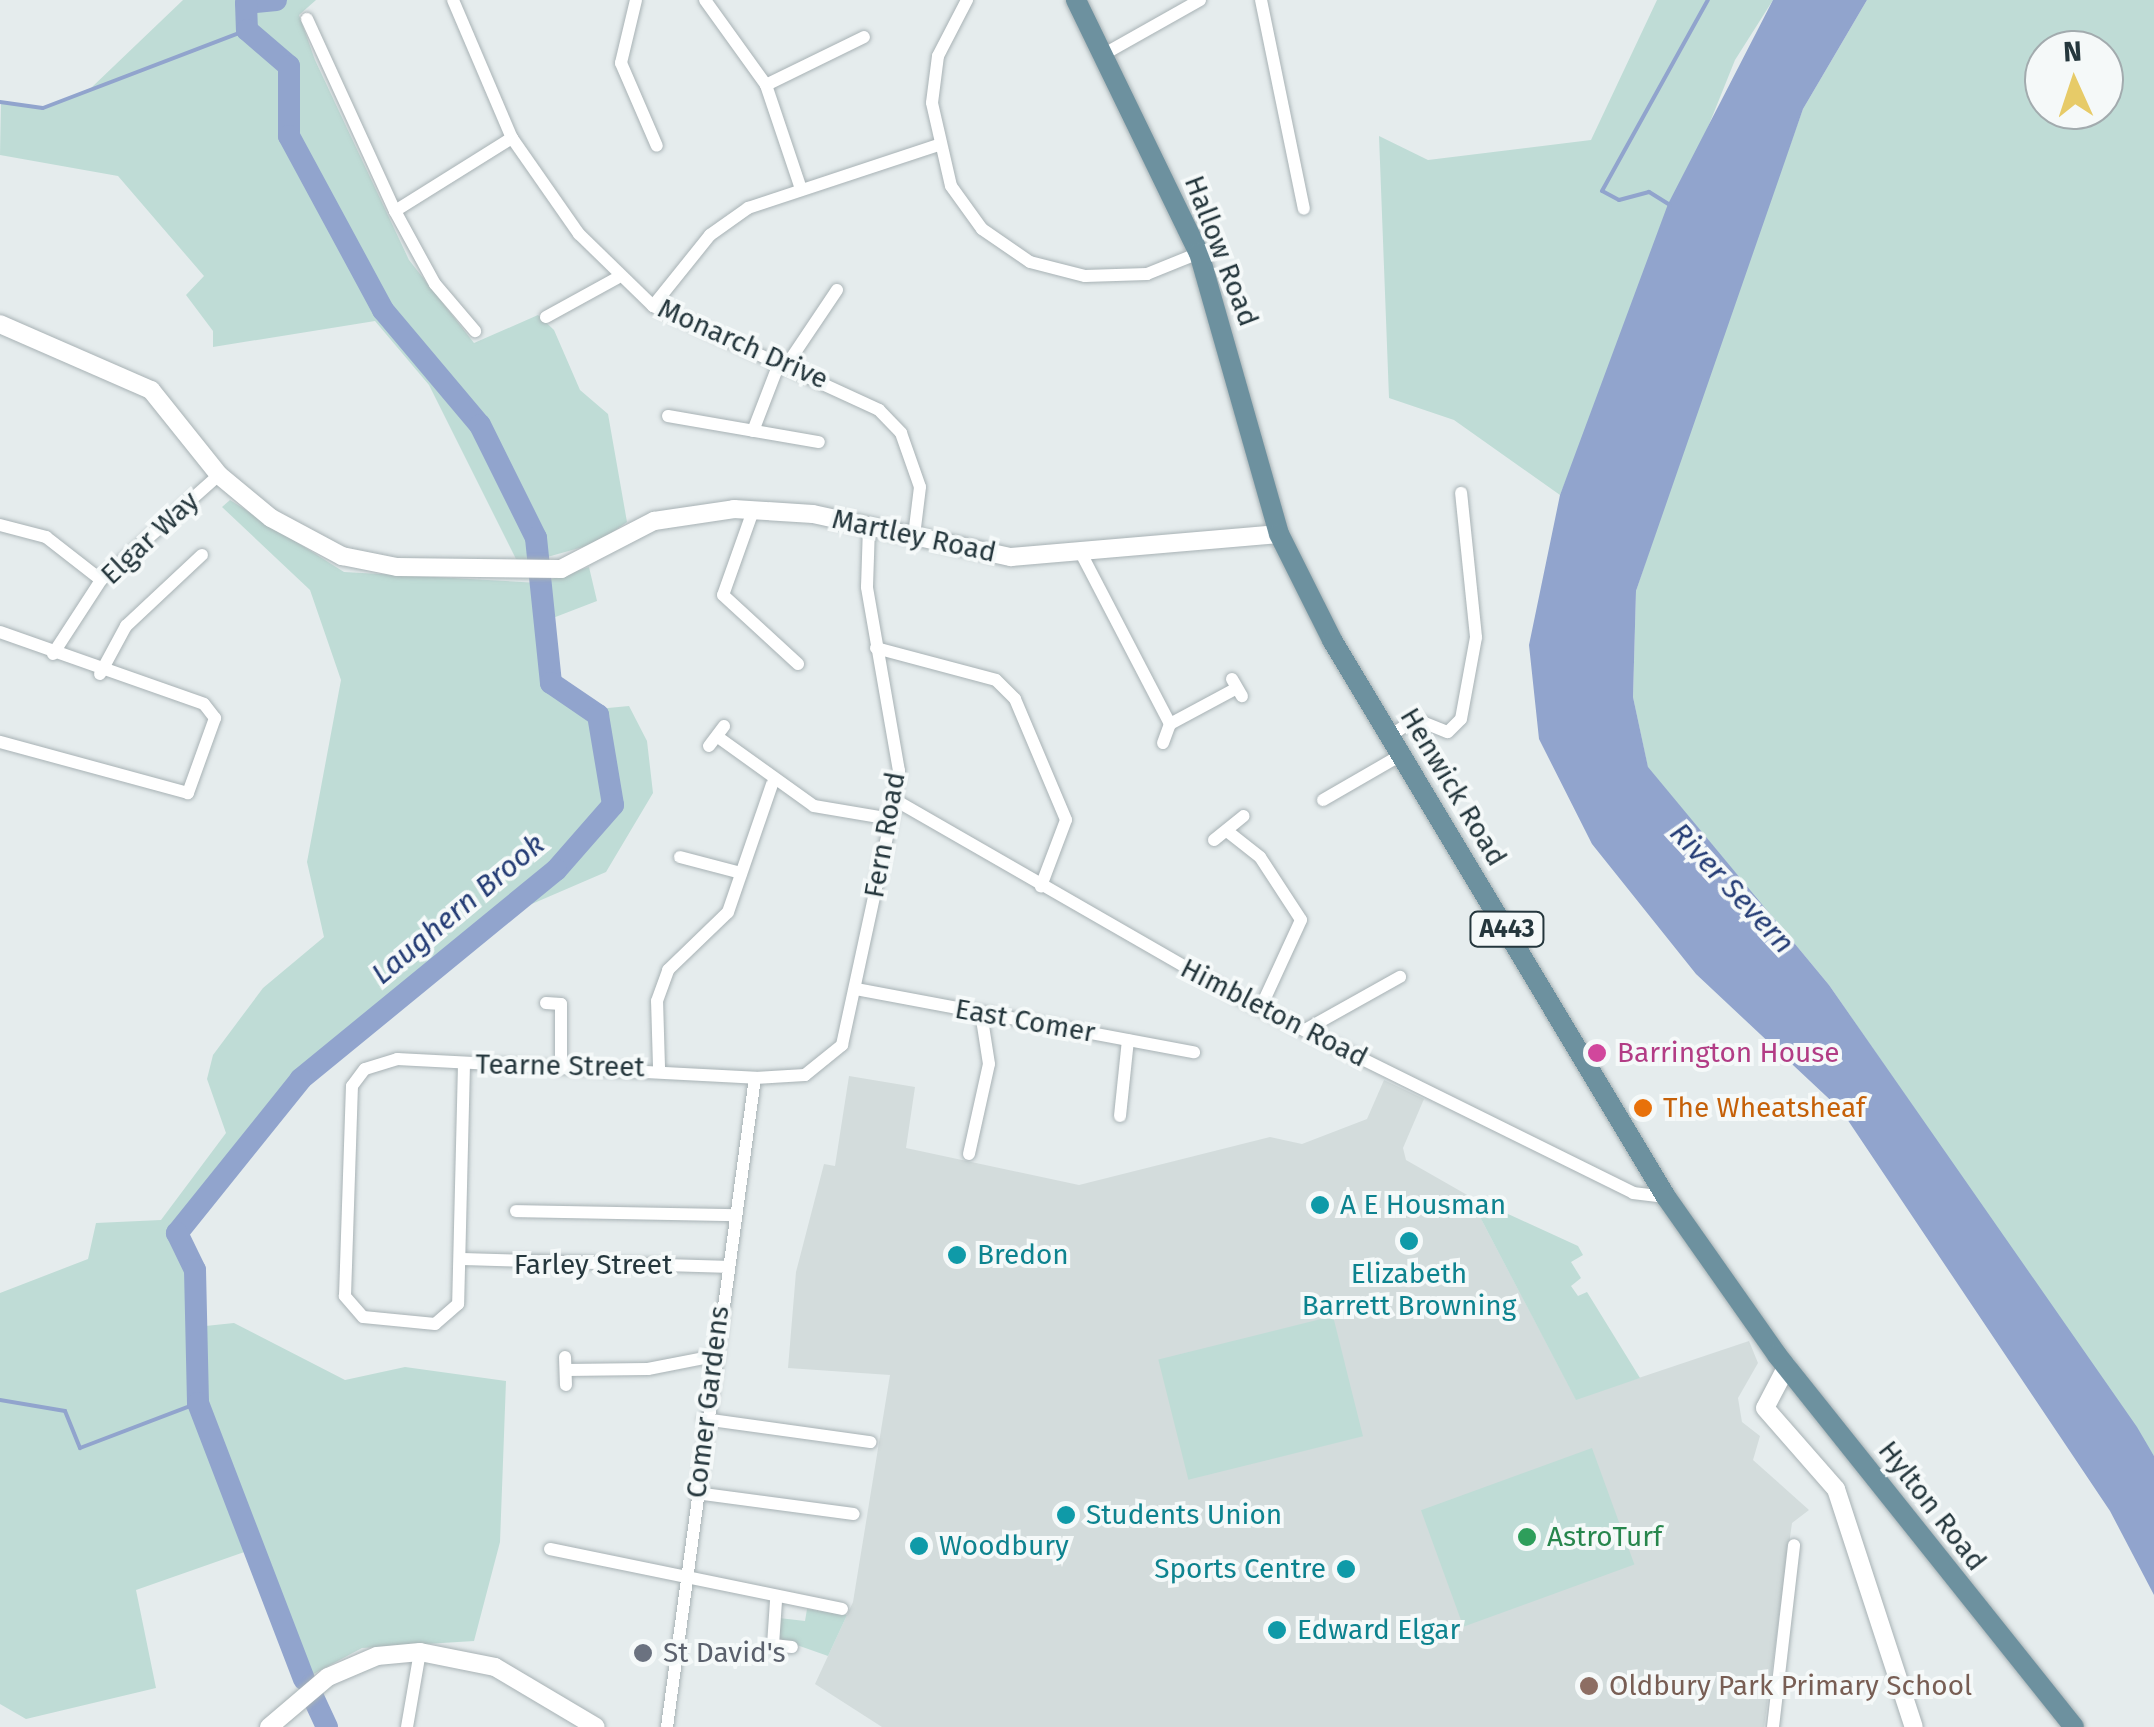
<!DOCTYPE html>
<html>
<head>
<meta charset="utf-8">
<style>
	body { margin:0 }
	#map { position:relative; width:2154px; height:1727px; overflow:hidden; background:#e5eced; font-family:"Fira Sans",sans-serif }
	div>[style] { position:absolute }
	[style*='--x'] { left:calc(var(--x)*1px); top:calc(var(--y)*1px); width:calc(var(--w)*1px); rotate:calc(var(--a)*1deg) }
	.built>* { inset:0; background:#d3dcdc }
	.green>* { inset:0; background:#bfdcd6; transform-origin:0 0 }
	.water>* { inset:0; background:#91a4cd }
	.stream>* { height:4px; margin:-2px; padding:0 2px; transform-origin:2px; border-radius:2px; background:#91a4cd }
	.river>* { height:22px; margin:-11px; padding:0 11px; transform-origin:11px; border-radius:11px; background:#91a4cd }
	.roads { filter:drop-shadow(0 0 2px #a8b2b5) drop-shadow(0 0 2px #a8b2b5) }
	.street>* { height:12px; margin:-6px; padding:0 6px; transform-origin:6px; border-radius:6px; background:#fff }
	.secondary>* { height:18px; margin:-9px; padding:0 9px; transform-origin:9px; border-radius:9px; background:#fff }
	.primary>* { height:20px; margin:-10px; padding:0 10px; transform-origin:10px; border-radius:10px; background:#6d919f }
	.dots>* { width:28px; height:28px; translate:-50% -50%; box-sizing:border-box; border:5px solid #f5f9f9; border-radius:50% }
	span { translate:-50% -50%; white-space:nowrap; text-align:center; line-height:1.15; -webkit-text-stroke:8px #f5f9f9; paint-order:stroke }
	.shield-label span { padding:2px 8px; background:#f5f9f9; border:2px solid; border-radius:8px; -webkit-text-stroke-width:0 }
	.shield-label { font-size:25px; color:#25373d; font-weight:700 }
	.street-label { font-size:28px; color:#25373d }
	.hotel-label { font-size:28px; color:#b23c85 }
	.left { translate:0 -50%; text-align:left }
	.food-label { font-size:28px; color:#c56008 }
	.culture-label { font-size:28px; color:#0d838f }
	.right { translate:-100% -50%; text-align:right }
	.leisure-label { font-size:28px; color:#27864d }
	.worship-label { font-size:28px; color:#5b616d }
	.education-label { font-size:28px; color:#785e54 }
	.water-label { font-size:30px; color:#243c75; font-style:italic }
	.north { position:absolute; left:2024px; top:30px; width:100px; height:100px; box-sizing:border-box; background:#f5f9f9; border:2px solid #a2abae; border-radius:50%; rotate:357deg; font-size:28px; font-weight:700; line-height:40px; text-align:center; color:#25373d }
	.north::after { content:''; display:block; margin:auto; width:35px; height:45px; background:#e7cb68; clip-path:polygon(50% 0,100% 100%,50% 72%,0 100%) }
</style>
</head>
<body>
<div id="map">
	<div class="built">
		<i style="clip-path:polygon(849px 1076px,915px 1087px,906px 1148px,1079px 1185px,1270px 1137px,1302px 1144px,1367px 1119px,1384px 1080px,1424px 1099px,1403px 1148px,1406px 1160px,1469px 1196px,1576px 1399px,1749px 1341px,1758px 1363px,1738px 1398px,1742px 1422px,1760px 1436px,1753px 1460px,1809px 1510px,1792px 1523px,1764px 1727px,882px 1727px,815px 1684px,853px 1602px,890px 1375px,788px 1368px,796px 1272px,824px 1164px,835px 1166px)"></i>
	</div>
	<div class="green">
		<i style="clip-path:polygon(183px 0,316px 0,299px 15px,315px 60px,409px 260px,474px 343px,538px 315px,554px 330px,580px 390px,608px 414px,627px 522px,597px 543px,519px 565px,429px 385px,375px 321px,213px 347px,213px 331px,186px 295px,204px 276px,118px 176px,0 155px,1px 102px,43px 108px,91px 88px)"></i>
		<i style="clip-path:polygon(1657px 0,1773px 0,1735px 60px,1560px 495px,1454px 420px,1389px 398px,1379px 136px,1428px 160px,1591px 140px)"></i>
		<i style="clip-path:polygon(evenodd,1867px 0,2154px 0,2154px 1456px,1829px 985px,1648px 768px,1633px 697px,1636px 591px,1710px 368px,1803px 109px,1867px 0,2044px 50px,2104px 50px,2104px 110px,2044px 110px,2044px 50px)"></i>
		<i style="clip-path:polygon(230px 500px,344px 572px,539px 583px,589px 567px,597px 601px,545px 621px,551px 683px,587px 710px,629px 706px,647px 741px,653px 793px,606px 872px,497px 919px,301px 1079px,178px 1233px,195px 1270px,196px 1327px,234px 1323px,345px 1380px,405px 1367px,506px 1381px,500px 1542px,474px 1641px,362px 1648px,304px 1679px,250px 1550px,136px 1590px,156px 1688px,26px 1719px,0 1704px,0 1293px,88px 1259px,96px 1223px,161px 1220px,226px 1133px,207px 1079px,213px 1055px,263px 988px,324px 937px,307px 862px,341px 680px,310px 590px,222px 507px)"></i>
		<i style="clip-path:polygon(1469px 1196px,1578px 1246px,1583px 1255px,1571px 1262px,1581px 1278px,1571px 1286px,1578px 1296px,1587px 1292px,1640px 1378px,1576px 1400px)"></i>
		<i style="left:1333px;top:1316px;width:124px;height:180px;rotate:76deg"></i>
		<i style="left:1592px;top:1448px;width:124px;height:182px;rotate:70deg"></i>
		<i style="clip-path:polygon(807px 1609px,847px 1615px,828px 1656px,777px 1638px,779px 1618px,805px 1621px)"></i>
	</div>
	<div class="water">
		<i style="clip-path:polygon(1773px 0,1867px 0,1803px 109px,1636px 591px,1633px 697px,1648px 767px,1829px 985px,2137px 1427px,2154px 1456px,2154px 1595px,2110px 1511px,1841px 1110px,1696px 974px,1592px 844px,1539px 739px,1529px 645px,1560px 495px,1668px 204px)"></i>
	</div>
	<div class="stream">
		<i style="--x:0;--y:102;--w:43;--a:7.9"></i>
		<i style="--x:43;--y:108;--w:218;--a:-20.9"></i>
		<i style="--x:1670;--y:205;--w:25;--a:-148"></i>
		<i style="--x:1649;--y:192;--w:31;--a:165"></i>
		<i style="--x:1619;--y:200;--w:19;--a:-152"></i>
		<i style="--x:1602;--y:191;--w:218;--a:-61"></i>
		<i style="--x:0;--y:1400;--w:66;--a:9.6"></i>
		<i style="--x:65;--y:1411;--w:40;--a:68"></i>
		<i style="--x:80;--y:1448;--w:126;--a:-20.9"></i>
	</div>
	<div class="river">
		<i style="--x:276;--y:0;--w:30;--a:174"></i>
		<i style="--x:246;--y:3;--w:27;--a:88"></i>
		<i style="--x:247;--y:30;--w:55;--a:40.6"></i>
		<i style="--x:289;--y:66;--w:70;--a:90"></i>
		<i style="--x:289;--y:136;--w:198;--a:61.6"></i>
		<i style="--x:383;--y:310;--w:150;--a:49.9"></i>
		<i style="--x:480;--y:425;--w:126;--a:63.6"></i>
		<i style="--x:536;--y:538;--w:146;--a:84.1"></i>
		<i style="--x:551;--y:683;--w:57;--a:34.2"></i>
		<i style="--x:598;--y:715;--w:91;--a:80.5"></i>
		<i style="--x:613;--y:805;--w:86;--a:131.2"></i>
		<i style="--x:556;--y:870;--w:330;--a:140.7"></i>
		<i style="--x:301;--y:1079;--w:198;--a:128.8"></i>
		<i style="--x:177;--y:1233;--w:41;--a:64.1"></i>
		<i style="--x:195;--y:1270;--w:133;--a:88.7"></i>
		<i style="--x:198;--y:1403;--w:296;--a:69"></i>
		<i style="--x:313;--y:1697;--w:33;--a:65"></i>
	</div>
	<div class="roads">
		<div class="street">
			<i style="--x:453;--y:0;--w:150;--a:66.9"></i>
			<i style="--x:512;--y:138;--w:117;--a:55.1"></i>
			<i style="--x:579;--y:234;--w:103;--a:44.2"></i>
			<i style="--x:653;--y:306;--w:249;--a:24.7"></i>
			<i style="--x:879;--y:410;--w:32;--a:46"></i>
			<i style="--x:901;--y:433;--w:57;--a:70.6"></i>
			<i style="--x:920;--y:487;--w:49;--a:97"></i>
			<i style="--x:636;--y:0;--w:65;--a:103.4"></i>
			<i style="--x:621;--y:63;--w:90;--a:66.6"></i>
			<i style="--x:705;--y:0;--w:105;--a:54.3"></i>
			<i style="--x:766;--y:85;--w:107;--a:71.4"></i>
			<i style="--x:967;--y:0;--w:63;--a:117.4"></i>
			<i style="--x:938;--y:56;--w:47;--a:97.3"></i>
			<i style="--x:932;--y:103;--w:85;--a:77.1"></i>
			<i style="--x:951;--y:186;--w:53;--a:54.2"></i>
			<i style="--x:982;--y:229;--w:58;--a:34.5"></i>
			<i style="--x:1030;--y:262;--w:57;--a:14.3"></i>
			<i style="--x:1085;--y:276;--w:62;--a:-1.8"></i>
			<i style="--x:1147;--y:274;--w:56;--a:-22"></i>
			<i style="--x:1261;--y:0;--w:213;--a:78.4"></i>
			<i style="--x:307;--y:19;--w:211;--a:65.4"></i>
			<i style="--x:395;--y:211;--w:83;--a:61.3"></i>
			<i style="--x:435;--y:284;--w:62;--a:49.6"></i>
			<i style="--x:1106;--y:53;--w:108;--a:-29.4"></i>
			<i style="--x:766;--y:85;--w:109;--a:-26.1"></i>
			<i style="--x:395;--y:211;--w:138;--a:-32"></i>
			<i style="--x:653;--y:306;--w:91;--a:-51.2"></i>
			<i style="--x:710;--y:235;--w:47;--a:-35.4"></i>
			<i style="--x:748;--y:208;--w:200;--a:-18.3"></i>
			<i style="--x:546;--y:317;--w:81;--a:-28.8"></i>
			<i style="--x:788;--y:363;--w:88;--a:-56.1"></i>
			<i style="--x:668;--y:416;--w:153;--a:9.8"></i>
			<i style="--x:753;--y:431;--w:75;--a:-68.9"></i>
			<i style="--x:754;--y:508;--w:92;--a:109.6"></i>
			<i style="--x:723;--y:595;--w:102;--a:42.6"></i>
			<i style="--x:0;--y:525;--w:48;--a:14.6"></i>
			<i style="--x:46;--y:537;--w:70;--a:38"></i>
			<i style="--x:1081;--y:553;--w:193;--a:62.5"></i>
			<i style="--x:0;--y:632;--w:216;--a:19.4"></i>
			<i style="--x:204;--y:704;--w:18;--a:52"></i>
			<i style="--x:215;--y:718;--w:80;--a:109.8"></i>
			<i style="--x:188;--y:793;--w:195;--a:-164.8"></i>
			<i style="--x:876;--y:648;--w:124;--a:14.9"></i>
			<i style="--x:996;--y:680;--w:27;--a:45"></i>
			<i style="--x:1015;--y:699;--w:131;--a:67.1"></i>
			<i style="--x:1066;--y:820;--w:71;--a:110.7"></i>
			<i style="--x:53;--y:654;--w:88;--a:-57"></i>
			<i style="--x:101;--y:580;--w:158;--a:-41.7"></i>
			<i style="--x:100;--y:674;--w:55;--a:-61.6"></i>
			<i style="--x:126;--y:626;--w:104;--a:-43.1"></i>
			<i style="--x:1232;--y:679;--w:20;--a:60"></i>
			<i style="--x:1389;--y:737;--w:32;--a:-35"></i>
			<i style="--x:1415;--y:719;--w:35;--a:22"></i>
			<i style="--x:1448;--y:732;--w:18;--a:-45"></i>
			<i style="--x:1461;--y:719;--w:83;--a:-79.6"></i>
			<i style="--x:1476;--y:637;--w:145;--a:-95.9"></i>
			<i style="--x:722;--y:740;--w:113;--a:35.7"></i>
			<i style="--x:814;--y:806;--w:78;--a:9.6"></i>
			<i style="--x:1163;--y:743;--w:20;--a:-70"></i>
			<i style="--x:1170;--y:724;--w:74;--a:-28.3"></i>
			<i style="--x:709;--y:746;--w:25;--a:-53"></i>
			<i style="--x:895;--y:800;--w:401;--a:29.9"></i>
			<i style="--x:1243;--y:1000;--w:435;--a:26.3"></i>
			<i style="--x:1633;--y:1193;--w:33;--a:7"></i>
			<i style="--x:1323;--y:800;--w:90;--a:-30"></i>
			<i style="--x:1227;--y:831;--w:42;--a:38.2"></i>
			<i style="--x:1260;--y:857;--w:75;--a:56.9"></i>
			<i style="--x:1301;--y:920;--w:96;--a:114.7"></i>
			<i style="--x:1214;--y:840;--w:38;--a:-39"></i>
			<i style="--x:680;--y:857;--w:63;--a:14.7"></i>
			<i style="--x:856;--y:989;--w:344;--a:10.6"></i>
			<i style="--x:546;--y:1003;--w:15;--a:4"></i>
			<i style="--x:561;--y:1004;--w:63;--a:90"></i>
			<i style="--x:1305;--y:1030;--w:109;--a:-29.2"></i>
			<i style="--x:464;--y:1064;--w:240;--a:91.4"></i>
			<i style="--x:458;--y:1304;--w:30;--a:139"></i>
			<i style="--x:435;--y:1324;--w:72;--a:-174.4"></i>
			<i style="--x:363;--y:1317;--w:28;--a:-131"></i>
			<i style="--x:345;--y:1296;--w:210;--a:-88.1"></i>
			<i style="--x:352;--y:1086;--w:21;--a:-53"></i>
			<i style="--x:365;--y:1069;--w:34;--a:-17"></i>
			<i style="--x:397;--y:1059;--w:359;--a:3"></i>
			<i style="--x:659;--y:1067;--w:66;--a:-91.7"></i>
			<i style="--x:657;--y:1001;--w:33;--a:-70"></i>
			<i style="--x:668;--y:970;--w:83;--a:-44"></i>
			<i style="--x:728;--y:912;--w:135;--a:-71"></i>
			<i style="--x:755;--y:1078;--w:50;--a:-3.4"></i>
			<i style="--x:805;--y:1075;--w:48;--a:-39"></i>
			<i style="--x:842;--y:1045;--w:231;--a:-77.8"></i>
			<i style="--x:891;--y:819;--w:49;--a:-80.5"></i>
			<i style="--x:899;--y:771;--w:187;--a:-99.9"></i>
			<i style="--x:867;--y:587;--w:60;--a:-88.1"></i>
			<i style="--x:1120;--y:1116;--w:76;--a:-84"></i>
			<i style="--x:969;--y:1154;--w:92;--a:-77.5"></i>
			<i style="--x:989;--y:1064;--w:52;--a:-98.9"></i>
			<i style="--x:516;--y:1211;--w:216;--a:1.1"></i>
			<i style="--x:460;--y:1259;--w:266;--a:1.7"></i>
			<i style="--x:565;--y:1357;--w:28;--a:88"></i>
			<i style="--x:566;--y:1370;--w:82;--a:-0.7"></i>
			<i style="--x:648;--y:1369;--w:67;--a:-11.1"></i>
			<i style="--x:704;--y:1419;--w:168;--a:7.9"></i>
			<i style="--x:696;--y:1493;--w:159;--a:7.6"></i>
			<i style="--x:550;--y:1549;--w:298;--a:11.6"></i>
			<i style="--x:776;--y:1601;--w:44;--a:93.9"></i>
			<i style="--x:773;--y:1645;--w:19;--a:6"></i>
			<i style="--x:407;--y:1727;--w:76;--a:-80.2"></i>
			<i style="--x:667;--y:1727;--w:655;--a:-82.28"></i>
			<i style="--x:1773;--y:1727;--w:183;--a:-83.4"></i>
		</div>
		<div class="secondary">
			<i style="--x:0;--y:324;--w:165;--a:23.6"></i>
			<i style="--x:151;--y:390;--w:109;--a:51.3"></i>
			<i style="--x:219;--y:475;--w:67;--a:39.6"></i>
			<i style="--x:271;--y:518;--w:81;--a:28.2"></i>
			<i style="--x:342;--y:556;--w:56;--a:11.3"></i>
			<i style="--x:397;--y:567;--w:164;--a:0.7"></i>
			<i style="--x:561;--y:569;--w:105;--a:-27.3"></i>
			<i style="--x:654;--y:521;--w:81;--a:-8.5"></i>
			<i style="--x:734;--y:509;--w:79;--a:3.6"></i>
			<i style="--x:813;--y:514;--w:203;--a:12.3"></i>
			<i style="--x:1011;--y:557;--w:269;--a:-4.9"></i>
			<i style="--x:1787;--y:1366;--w:47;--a:117.6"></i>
			<i style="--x:1765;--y:1408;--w:108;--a:48.8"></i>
			<i style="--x:1836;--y:1489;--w:250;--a:71.9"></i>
			<i style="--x:269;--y:1727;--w:77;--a:-40.3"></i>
			<i style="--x:328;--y:1677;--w:53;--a:-23.2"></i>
			<i style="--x:377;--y:1656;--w:43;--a:-5.3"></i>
			<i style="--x:420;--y:1652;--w:76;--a:11.3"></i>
			<i style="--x:495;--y:1667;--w:117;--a:30.7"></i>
		</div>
		<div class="primary">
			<i style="--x:1076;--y:0;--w:281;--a:64.1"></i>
			<i style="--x:1199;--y:253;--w:292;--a:74.1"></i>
			<i style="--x:1279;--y:534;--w:119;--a:63.4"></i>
			<i style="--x:1332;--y:640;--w:649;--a:59.05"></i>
			<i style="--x:1666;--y:1197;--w:193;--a:54.9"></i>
			<i style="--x:1777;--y:1355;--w:476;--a:51.4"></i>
		</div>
	</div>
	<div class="dots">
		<i style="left:1597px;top:1053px;background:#d1479c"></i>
		<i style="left:1643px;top:1108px;background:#e8710a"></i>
		<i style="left:1320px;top:1205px;background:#0f9aa8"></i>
		<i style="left:1409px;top:1241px;background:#0f9aa8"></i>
		<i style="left:957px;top:1255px;background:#0f9aa8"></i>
		<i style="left:1066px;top:1515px;background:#0f9aa8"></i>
		<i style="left:1527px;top:1537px;background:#2e9e5b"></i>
		<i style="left:919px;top:1546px;background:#0f9aa8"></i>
		<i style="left:1346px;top:1569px;background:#0f9aa8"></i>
		<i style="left:1277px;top:1630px;background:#0f9aa8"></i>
		<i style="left:643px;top:1653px;background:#6b7280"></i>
		<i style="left:1589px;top:1686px;background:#8d6e63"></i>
	</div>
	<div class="shield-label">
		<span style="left:1507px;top:929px">A443</span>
	</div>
	<div class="street-label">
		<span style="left:1221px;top:251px;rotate:69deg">Hallow Road</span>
		<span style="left:743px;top:344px;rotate:24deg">Monarch Drive</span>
		<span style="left:914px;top:536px;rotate:12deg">Martley Road</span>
		<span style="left:150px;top:538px;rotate:-43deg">Elgar Way</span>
		<span style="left:1453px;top:787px;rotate:59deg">Henwick Road</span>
		<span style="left:885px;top:835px;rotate:-80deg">Fern Road</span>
		<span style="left:1274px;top:1013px;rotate:27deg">Himbleton Road</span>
		<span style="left:1025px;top:1021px;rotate:10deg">East Comer</span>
		<span style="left:560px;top:1066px;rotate:1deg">Tearne Street</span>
		<span style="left:593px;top:1265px">Farley Street</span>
		<span style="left:708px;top:1402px;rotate:-83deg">Comer Gardens</span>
		<span style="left:1932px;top:1506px;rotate:52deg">Hylton Road</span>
	</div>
	<div class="hotel-label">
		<span class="left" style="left:1617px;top:1053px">Barrington House</span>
	</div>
	<div class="food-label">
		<span class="left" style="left:1663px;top:1108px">The Wheatsheaf</span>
	</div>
	<div class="culture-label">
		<span class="left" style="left:1340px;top:1205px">A E Housman</span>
		<span class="left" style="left:977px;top:1255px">Bredon</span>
		<span style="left:1409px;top:1290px">Elizabeth<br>Barrett Browning</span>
		<span class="left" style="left:1086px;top:1515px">Students Union</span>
		<span class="left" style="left:939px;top:1546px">Woodbury</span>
		<span class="right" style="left:1326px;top:1569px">Sports Centre</span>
		<span class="left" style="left:1297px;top:1630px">Edward Elgar</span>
	</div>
	<div class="leisure-label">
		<span class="left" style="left:1547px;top:1537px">AstroTurf</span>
	</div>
	<div class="worship-label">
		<span class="left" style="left:663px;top:1653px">St David's</span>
	</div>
	<div class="education-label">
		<span class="left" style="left:1609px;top:1686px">Oldbury Park Primary School</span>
	</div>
	<div class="water-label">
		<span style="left:1732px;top:888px;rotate:47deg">River Severn</span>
		<span style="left:458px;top:909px;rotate:-40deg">Laughern Brook</span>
	</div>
	<div class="north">N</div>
</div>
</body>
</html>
